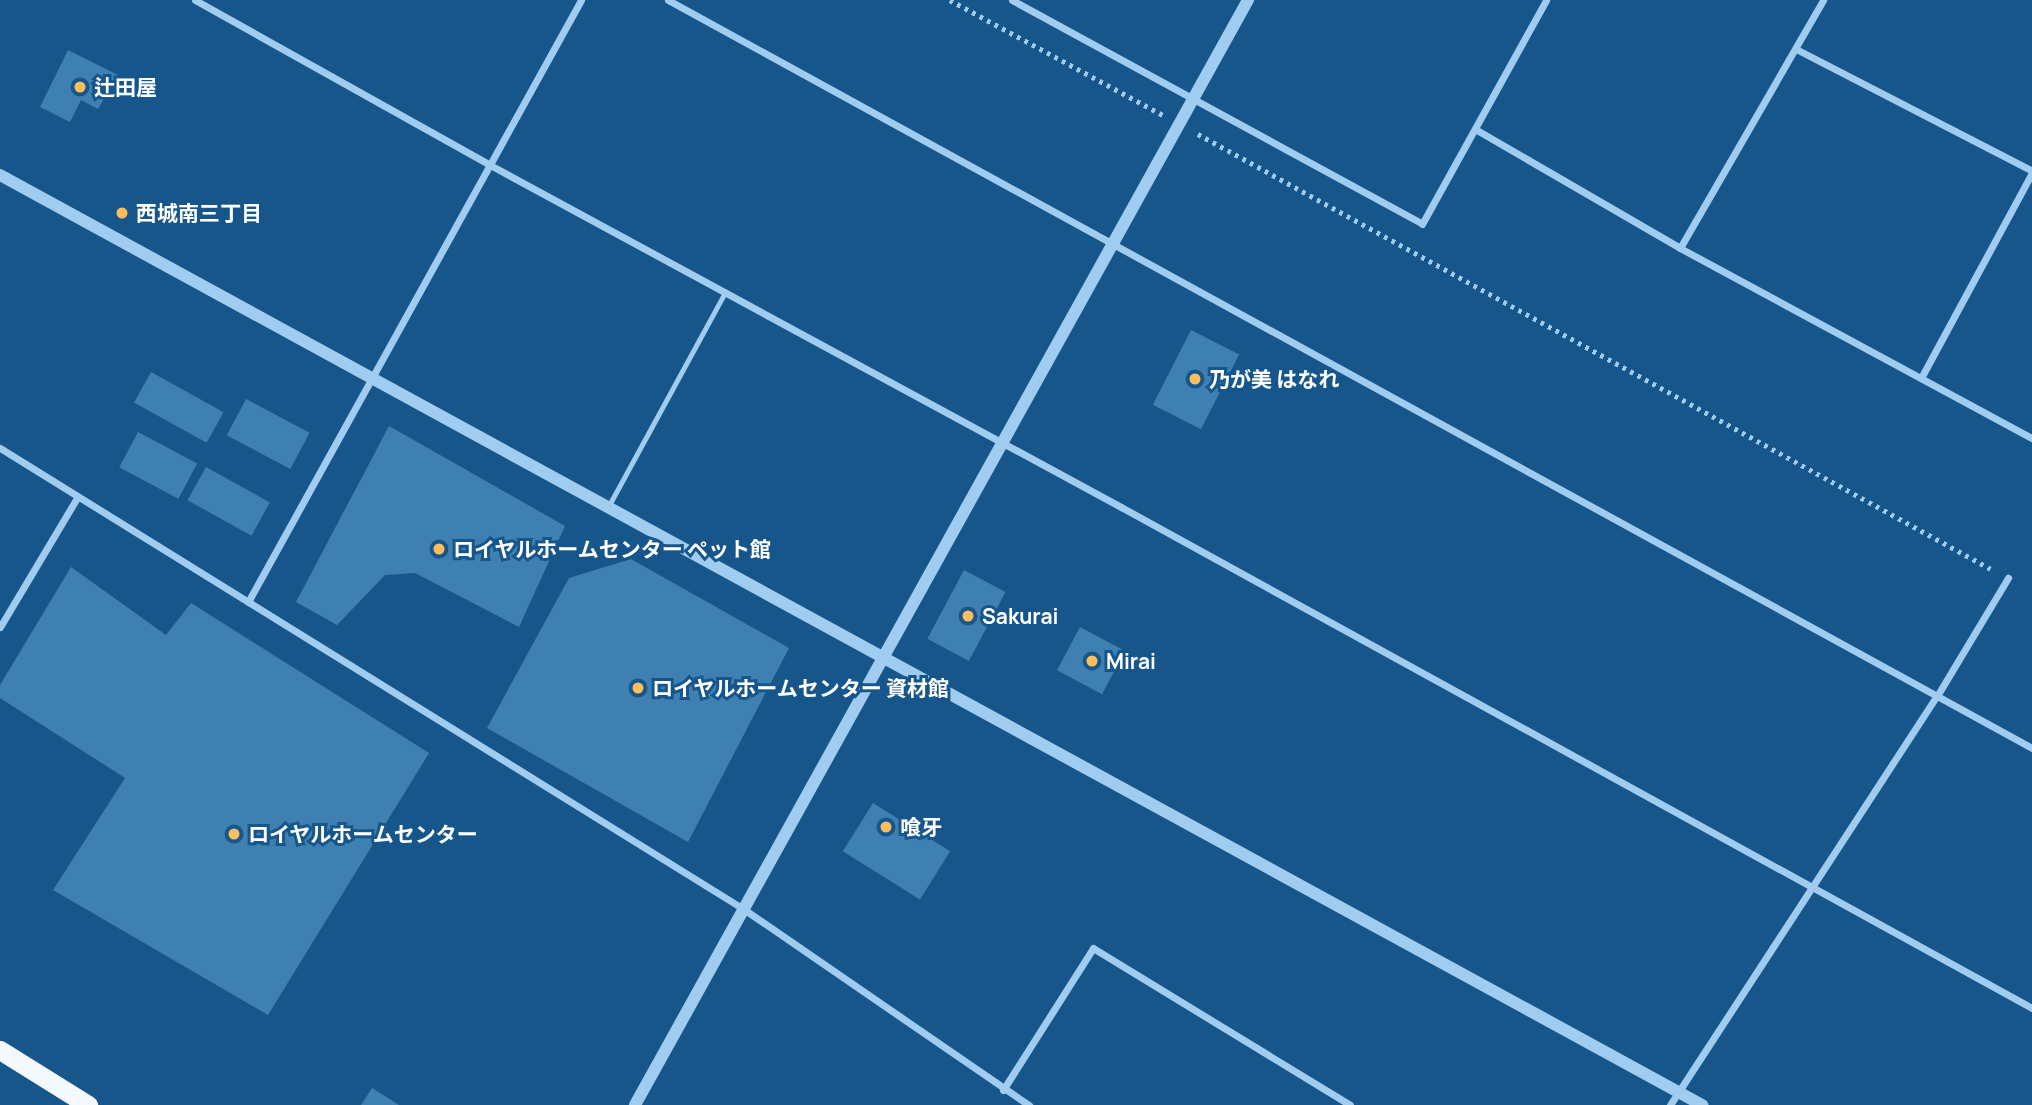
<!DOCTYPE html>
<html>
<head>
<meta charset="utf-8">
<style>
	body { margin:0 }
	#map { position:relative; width:2032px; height:1105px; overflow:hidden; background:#17568b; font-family:Manrope,"Noto Sans JP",sans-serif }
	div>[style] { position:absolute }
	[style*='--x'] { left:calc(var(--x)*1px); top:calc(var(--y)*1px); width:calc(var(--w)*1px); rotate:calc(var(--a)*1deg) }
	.building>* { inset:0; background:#3f80b3; transform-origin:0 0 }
	.path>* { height:4.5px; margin-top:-2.25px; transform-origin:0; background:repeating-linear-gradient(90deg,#a0ccef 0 3.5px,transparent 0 8.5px) }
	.service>* { height:5px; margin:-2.5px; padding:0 2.5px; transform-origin:2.5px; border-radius:2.5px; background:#a0ccef }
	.minor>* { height:7px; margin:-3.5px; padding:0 3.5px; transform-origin:3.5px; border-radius:3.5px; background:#a0ccef }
	.tertiary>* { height:12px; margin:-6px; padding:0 6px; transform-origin:6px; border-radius:6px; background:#a0ccef }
	.trunk>* { height:19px; margin:-9.5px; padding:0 9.5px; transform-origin:9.5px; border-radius:9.5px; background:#f4f9ff }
	.dots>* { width:19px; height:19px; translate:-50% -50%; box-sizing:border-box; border:4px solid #17568b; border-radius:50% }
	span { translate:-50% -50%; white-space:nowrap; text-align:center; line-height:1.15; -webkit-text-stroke:6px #17568b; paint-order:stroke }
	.poi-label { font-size:21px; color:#fff; font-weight:700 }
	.left { translate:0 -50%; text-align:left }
</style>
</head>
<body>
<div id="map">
	<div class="building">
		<i style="clip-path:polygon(68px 50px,118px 75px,98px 109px,81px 100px,70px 122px,40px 107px)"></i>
		<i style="left:1191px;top:330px;width:54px;height:84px;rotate:27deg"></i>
		<i style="left:151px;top:372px;width:83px;height:35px;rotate:29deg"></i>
		<i style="left:246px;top:399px;width:72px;height:41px;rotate:28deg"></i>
		<i style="clip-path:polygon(389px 426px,565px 526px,519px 627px,415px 573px,385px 575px,337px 625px,296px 602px)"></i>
		<i style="left:138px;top:432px;width:67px;height:40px;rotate:28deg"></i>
		<i style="left:206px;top:467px;width:73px;height:38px;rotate:29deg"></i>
		<i style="clip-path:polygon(631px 559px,789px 648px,688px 842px,487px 728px,569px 578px)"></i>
		<i style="clip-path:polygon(71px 567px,166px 635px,191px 603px,429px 753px,268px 1015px,53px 890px,125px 778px,0 698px,0 685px)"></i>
		<i style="left:964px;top:570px;width:47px;height:78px;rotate:28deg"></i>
		<i style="left:1080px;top:627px;width:51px;height:49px;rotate:28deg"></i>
		<i style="left:873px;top:803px;width:91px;height:57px;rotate:32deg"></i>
		<i style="clip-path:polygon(372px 1088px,399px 1105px,361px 1105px)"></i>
	</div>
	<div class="path">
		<i style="--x:950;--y:0;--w:242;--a:28.4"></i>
		<i style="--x:1198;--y:134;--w:904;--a:28.75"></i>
	</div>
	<div class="service">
		<i style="--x:608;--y:507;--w:245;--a:-61.4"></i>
	</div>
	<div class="minor">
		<i style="--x:195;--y:0;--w:338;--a:29.2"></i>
		<i style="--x:490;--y:165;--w:718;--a:28.46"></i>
		<i style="--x:1121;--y:507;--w:1040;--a:28.81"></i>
		<i style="--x:668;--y:0;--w:1556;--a:28.74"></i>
		<i style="--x:1012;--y:0;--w:467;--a:28.6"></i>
		<i style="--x:1422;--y:224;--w:256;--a:-61"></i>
		<i style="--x:1796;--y:49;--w:266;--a:27.3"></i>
		<i style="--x:1475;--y:129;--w:237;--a:30.1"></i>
		<i style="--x:1680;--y:248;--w:400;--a:28.4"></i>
		<i style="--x:1680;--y:248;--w:286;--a:-60"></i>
		<i style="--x:1921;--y:378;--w:233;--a:-61.6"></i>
		<i style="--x:0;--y:448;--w:877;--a:31.8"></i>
		<i style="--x:745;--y:910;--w:345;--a:34.5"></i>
		<i style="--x:248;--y:602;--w:688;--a:-61.05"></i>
		<i style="--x:0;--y:627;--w:152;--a:-59.2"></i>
		<i style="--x:1003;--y:1090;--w:168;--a:-57.6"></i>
		<i style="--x:1093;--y:948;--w:301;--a:31.4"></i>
		<i style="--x:1670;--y:1105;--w:488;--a:-56.9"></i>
		<i style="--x:1937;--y:696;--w:138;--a:-59"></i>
	</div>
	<div class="tertiary">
		<i style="--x:0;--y:175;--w:1940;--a:28.65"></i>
		<i style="--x:635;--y:1105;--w:1264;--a:-60.98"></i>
	</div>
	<div class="trunk">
		<i style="--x:0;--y:1050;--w:104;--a:32"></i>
	</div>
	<div class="dots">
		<i style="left:80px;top:87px;background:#ffbe5e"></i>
		<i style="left:122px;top:213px;background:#ffbe5e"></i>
		<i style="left:1195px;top:379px;background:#ffbe5e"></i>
		<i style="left:439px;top:549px;background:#ffbe5e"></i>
		<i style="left:968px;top:616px;background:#ffbe5e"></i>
		<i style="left:1092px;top:661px;background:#ffbe5e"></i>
		<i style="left:638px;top:688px;background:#ffbe5e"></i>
		<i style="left:886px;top:827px;background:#ffbe5e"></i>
		<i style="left:234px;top:834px;background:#ffbe5e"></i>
	</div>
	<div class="poi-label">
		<span class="left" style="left:94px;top:87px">辻田屋</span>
		<span class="left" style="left:136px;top:213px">西城南三丁目</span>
		<span class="left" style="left:1209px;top:379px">乃が美 はなれ</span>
		<span class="left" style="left:453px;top:549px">ロイヤルホームセンター ペット館</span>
		<span class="left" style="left:982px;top:616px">Sakurai</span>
		<span class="left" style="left:1106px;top:661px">Mirai</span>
		<span class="left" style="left:652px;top:688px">ロイヤルホームセンター 資材館</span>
		<span class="left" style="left:900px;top:827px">喰牙</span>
		<span class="left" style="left:248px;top:834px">ロイヤルホームセンター</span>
	</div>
</div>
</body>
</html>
